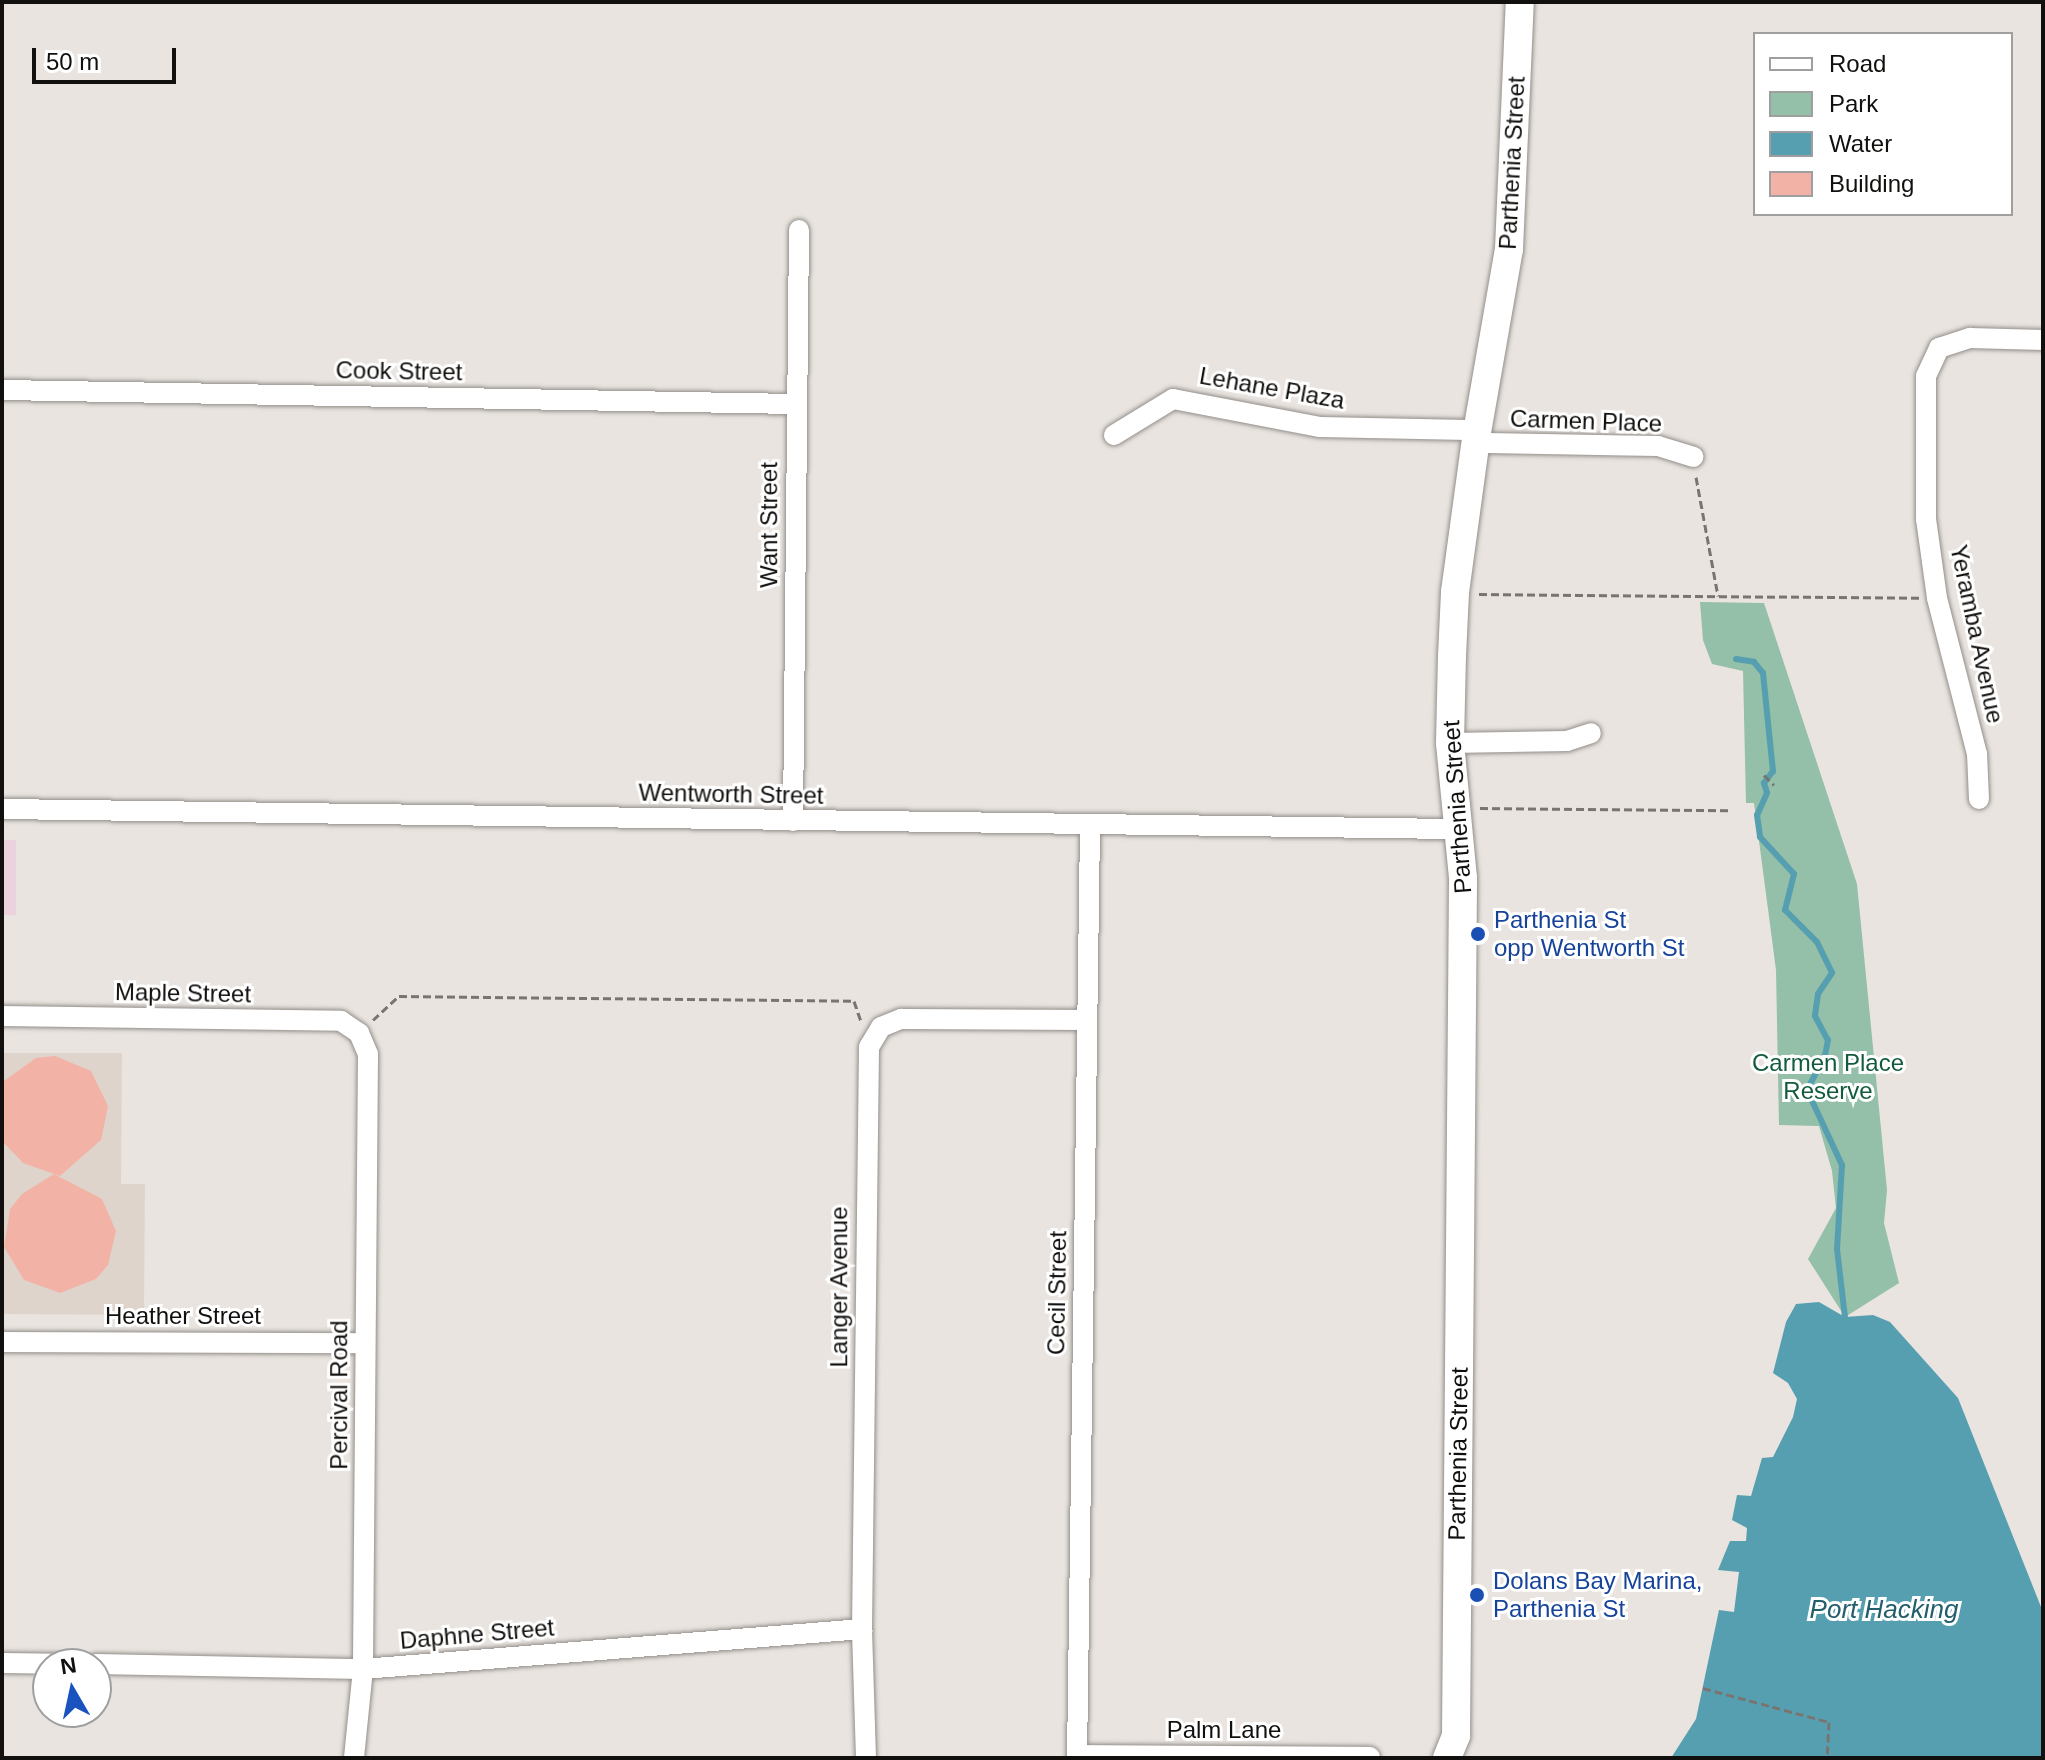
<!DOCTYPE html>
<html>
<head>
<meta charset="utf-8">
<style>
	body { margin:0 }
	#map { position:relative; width:2045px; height:1760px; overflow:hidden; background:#e9e4df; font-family:Helvetica,sans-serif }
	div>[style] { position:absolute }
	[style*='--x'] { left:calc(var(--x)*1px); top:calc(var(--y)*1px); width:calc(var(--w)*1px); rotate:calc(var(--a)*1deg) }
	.commercial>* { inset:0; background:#ebd3de; transform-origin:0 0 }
	.built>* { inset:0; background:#dfd4cb }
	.green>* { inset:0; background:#94bfa8 }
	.water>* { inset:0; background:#569fb0 }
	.stream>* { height:6px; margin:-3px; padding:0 3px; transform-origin:3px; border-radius:3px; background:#569fb0 }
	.building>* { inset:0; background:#f2b3a6 }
	.path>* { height:3px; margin-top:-1.5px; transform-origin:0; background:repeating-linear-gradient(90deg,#787571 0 8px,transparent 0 12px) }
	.roads { filter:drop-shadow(0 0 2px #938e8a) drop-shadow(0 0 2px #938e8a) }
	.street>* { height:20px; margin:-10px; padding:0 10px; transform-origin:10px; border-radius:10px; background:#fff }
	.secondary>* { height:28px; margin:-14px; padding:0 14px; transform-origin:14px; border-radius:14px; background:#fff }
	.dots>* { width:22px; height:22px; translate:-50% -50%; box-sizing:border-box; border:4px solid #fff; border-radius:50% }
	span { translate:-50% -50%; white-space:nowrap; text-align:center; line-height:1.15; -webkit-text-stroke:6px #fff; paint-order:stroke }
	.street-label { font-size:24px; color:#11100e }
	.transit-label { font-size:24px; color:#164399 }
	.left { translate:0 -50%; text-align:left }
	.park-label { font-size:24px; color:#125b3e }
	.water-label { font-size:26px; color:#225e6b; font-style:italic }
	.frame { position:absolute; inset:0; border:4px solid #11100e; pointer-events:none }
	.legend { position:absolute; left:1753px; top:32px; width:260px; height:184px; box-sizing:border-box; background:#fff; border:2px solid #a09f9f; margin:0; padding:10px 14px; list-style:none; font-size:24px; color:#11100e }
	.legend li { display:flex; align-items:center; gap:16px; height:40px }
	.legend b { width:40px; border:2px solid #a09f9f }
	.north { position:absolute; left:32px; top:1648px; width:80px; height:80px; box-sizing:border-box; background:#fff; border:2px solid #a09f9f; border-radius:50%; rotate:351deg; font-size:22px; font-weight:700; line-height:32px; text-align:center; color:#11100e }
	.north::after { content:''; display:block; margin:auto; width:28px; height:36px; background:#1a53bf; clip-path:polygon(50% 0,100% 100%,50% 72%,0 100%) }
	.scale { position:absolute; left:32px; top:48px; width:144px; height:36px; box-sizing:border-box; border:4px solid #11100e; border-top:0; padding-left:10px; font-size:24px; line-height:28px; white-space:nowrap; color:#11100e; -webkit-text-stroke:6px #fff; paint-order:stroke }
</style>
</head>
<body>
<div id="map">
	<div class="commercial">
		<i style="left:2px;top:840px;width:14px;height:75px"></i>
	</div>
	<div class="built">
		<i style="clip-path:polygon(2px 1053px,122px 1053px,121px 1184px,145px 1184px,144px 1315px,2px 1314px)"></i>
	</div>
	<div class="green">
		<i style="clip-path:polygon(1700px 602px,1764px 603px,1857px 884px,1887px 1190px,1884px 1223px,1899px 1283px,1845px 1317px,1808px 1259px,1836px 1208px,1832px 1171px,1819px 1126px,1779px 1125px,1776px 970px,1754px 803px,1746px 803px,1743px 671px,1712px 664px,1703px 640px)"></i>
	</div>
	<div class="water">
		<i style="clip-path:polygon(1819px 1302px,1845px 1317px,1873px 1315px,1890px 1322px,1958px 1398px,2043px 1612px,2043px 1758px,1671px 1758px,1696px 1719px,1719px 1610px,1734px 1612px,1739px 1572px,1718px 1570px,1730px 1541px,1746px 1541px,1747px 1528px,1732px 1520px,1737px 1495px,1751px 1496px,1762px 1458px,1773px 1457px,1793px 1417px,1797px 1399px,1788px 1383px,1773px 1373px,1786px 1322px,1796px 1304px)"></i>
	</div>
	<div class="stream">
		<i style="--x:1736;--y:659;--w:18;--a:9"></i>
		<i style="--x:1754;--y:662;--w:14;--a:51"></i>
		<i style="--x:1763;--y:673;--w:99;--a:84.2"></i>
		<i style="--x:1773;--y:771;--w:15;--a:127"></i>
		<i style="--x:1764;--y:783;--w:10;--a:73"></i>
		<i style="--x:1767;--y:793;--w:24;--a:114"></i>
		<i style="--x:1757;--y:815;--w:22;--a:82"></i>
		<i style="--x:1760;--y:837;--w:50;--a:47.4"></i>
		<i style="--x:1794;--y:874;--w:37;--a:104"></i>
		<i style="--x:1785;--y:910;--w:45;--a:45"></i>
		<i style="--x:1817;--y:942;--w:34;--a:64"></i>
		<i style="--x:1832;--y:973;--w:25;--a:124"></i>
		<i style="--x:1818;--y:994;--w:22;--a:98"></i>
		<i style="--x:1815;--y:1016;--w:27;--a:62"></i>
		<i style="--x:1828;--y:1040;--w:16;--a:101"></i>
		<i style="--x:1825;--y:1056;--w:38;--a:118"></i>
		<i style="--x:1807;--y:1090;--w:83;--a:65"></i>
		<i style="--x:1842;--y:1165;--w:84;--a:93.4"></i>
		<i style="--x:1837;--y:1249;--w:68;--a:83.3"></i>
	</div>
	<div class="building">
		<i style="clip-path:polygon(55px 1056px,91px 1071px,108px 1106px,101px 1140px,60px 1176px,23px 1163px,2px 1141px,4px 1081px,36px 1058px)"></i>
		<i style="clip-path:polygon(54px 1174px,102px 1199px,116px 1231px,108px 1265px,96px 1279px,60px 1293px,24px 1280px,4px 1247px,10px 1209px,22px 1194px)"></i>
	</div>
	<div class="path">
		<i style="--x:1696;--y:477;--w:121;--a:79.5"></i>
		<i style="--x:1479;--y:594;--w:440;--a:0.5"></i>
		<i style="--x:1764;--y:775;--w:14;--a:45"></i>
		<i style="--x:1480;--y:808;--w:250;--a:0.5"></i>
		<i style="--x:373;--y:1020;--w:35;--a:-43"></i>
		<i style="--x:399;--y:996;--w:455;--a:0.6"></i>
		<i style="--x:854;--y:1001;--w:21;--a:71"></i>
		<i style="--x:1703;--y:1688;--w:131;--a:15.1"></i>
		<i style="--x:1829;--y:1722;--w:36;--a:93"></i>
	</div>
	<div class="roads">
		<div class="street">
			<i style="--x:2;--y:390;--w:794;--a:1.01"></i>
			<i style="--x:1114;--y:435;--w:69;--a:-31.4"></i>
			<i style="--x:1173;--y:399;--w:150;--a:10.8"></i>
			<i style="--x:1320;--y:427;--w:148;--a:1.2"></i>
			<i style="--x:1468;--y:430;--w:23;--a:34"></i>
			<i style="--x:1487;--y:443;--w:171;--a:1"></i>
			<i style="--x:1658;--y:446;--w:37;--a:17"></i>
			<i style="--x:1450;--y:743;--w:117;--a:-1"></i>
			<i style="--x:1567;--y:741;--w:25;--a:-18"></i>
			<i style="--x:1979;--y:799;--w:45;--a:-92.5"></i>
			<i style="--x:1977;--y:754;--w:161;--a:-104.4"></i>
			<i style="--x:1937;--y:598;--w:80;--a:-97.9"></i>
			<i style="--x:1926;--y:519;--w:143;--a:-90"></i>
			<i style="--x:1926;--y:376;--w:31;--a:-65"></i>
			<i style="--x:1939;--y:348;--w:33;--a:-18"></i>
			<i style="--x:1970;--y:338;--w:73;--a:1.6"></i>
			<i style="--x:2;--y:809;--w:1457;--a:0.79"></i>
			<i style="--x:793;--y:821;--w:591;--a:-89.42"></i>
			<i style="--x:2;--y:1016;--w:339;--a:0.8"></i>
			<i style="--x:341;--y:1021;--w:22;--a:34"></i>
			<i style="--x:359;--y:1033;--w:23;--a:67"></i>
			<i style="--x:368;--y:1054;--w:615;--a:90.47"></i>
			<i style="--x:363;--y:1669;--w:89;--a:95.8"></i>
			<i style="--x:2;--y:1342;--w:363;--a:0.2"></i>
			<i style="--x:2;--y:1663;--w:74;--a:0.8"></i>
			<i style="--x:96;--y:1664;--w:267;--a:1.1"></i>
			<i style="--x:363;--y:1669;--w:501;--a:-4.58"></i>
			<i style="--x:1078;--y:1755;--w:292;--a:0.4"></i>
			<i style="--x:866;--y:1758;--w:129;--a:-91.8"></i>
			<i style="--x:862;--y:1629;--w:582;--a:-89.31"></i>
			<i style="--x:869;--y:1047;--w:23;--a:-59"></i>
			<i style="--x:881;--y:1027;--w:22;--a:-22"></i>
			<i style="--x:901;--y:1019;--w:186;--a:0.3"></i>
			<i style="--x:1077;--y:1758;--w:930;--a:-89.2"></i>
		</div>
		<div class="secondary">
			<i style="--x:1447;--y:1758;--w:24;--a:-68"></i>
			<i style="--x:1456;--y:1736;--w:858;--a:-89.53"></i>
			<i style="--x:1463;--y:878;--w:136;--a:-95.5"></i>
			<i style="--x:1450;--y:743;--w:87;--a:-88.7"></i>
			<i style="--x:1452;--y:656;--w:64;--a:-87.3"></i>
			<i style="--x:1455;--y:592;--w:155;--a:-82.2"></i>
			<i style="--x:1476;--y:438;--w:192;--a:-80.1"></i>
			<i style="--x:1509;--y:249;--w:247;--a:-87.5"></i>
		</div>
	</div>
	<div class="dots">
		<i style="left:1478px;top:934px;background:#1a4fb4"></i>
		<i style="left:1477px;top:1595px;background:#1a4fb4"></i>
	</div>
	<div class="street-label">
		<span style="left:1512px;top:163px;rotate:-87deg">Parthenia Street</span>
		<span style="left:399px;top:371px;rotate:1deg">Cook Street</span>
		<span style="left:1272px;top:388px;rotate:10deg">Lehane Plaza</span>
		<span style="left:1586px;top:421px;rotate:2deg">Carmen Place</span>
		<span style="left:769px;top:525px;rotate:-90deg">Want Street</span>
		<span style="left:1977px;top:634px;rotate:78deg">Yeramba Avenue</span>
		<span style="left:731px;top:794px;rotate:1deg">Wentworth Street</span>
		<span style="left:1457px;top:807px;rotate:-94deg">Parthenia Street</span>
		<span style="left:183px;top:993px;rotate:1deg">Maple Street</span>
		<span style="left:839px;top:1287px;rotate:-90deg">Langer Avenue</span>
		<span style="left:1057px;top:1293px;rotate:-89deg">Cecil Street</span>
		<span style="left:183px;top:1316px">Heather Street</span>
		<span style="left:339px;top:1395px;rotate:-90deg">Percival Road</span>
		<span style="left:1458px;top:1454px;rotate:-89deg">Parthenia Street</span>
		<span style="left:477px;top:1634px;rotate:-5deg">Daphne Street</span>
		<span style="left:1224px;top:1730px">Palm Lane</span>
	</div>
	<div class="transit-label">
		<span class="left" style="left:1494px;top:934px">Parthenia St<br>opp Wentworth St</span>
		<span class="left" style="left:1493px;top:1595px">Dolans Bay Marina,<br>Parthenia St</span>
	</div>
	<div class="park-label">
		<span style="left:1828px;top:1077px">Carmen Place<br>Reserve</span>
	</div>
	<div class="water-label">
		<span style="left:1884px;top:1610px">Port Hacking</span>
	</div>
	<div class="frame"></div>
	<ul class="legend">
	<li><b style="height:10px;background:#fff"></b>Road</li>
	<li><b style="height:22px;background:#94bfa8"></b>Park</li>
	<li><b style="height:22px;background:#569fb0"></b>Water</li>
	<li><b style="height:22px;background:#f2b3a6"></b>Building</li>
	</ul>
	<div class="north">N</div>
	<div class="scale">50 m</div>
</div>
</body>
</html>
